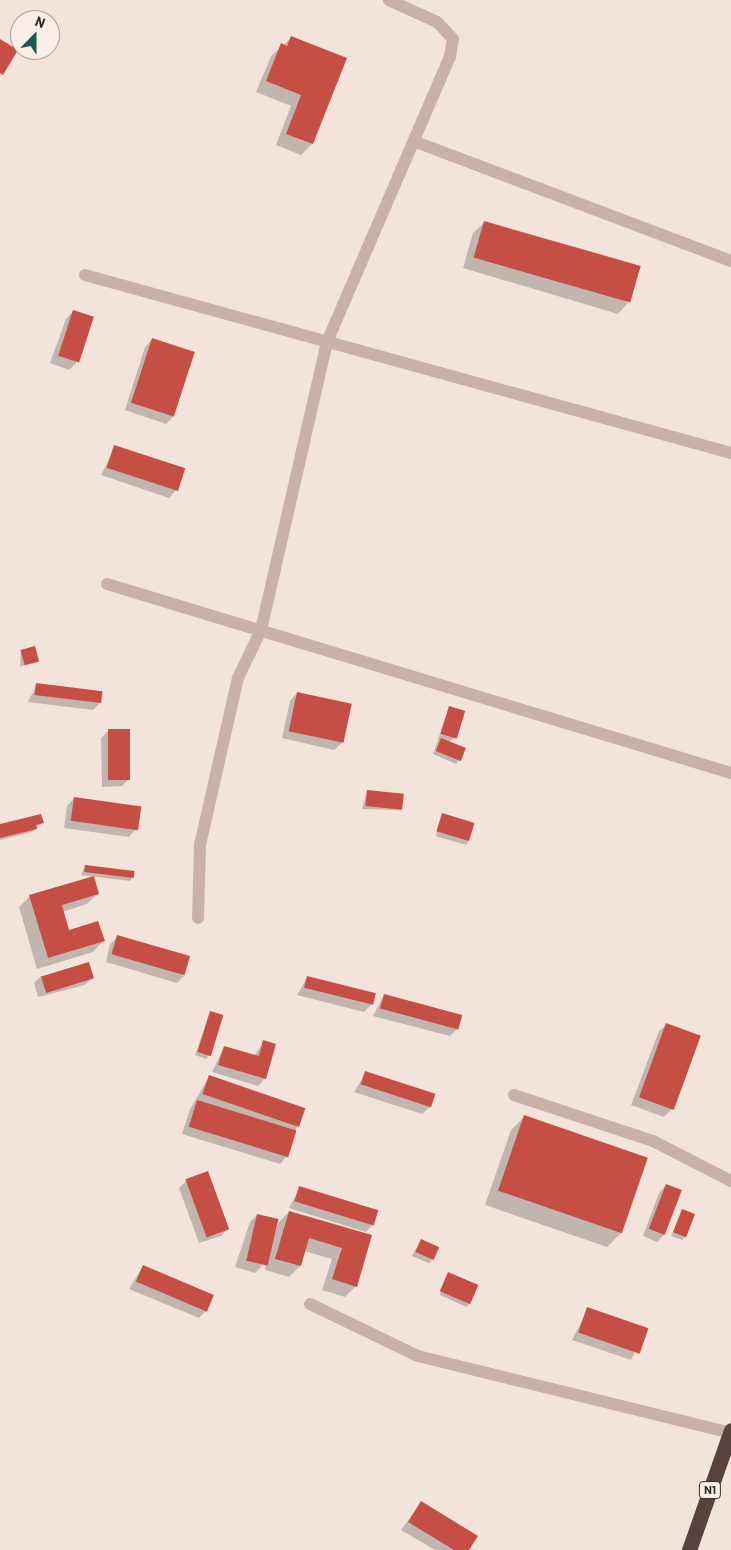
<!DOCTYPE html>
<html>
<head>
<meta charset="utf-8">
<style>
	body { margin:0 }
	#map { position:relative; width:731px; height:1550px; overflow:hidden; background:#f2e4db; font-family:Barlow,sans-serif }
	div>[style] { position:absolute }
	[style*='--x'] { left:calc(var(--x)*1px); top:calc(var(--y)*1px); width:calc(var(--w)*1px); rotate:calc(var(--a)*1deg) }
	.shadow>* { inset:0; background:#0003; transform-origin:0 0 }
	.building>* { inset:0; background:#c64f45; transform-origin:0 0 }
	.lane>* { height:12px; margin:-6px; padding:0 6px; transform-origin:6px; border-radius:6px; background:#cab1a7 }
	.street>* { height:12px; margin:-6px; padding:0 6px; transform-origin:6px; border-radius:6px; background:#cab1a7 }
	.highway>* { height:15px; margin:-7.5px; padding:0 7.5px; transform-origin:7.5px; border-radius:7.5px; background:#57423f }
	span { translate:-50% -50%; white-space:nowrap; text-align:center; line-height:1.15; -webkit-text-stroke:4px #faeee8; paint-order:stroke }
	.shield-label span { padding:1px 4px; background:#faeee8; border:1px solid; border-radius:4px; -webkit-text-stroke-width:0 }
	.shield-label { font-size:12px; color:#362a28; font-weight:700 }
	.north { position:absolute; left:10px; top:10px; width:50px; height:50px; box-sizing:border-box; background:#faeee8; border:1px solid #aca09b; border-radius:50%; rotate:22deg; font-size:14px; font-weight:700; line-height:20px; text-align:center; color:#362a28 }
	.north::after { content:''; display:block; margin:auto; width:18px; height:22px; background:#1d5852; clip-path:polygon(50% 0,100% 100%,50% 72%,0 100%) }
</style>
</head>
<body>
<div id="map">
	<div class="shadow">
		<i style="clip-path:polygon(291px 38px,345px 59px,312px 144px,301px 155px,276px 145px,291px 106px,256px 92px,271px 56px)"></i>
		<i style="clip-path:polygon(484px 223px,628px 303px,618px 314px,463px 268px,473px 233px)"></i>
		<i style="clip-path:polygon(73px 311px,92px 318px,76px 363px,69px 370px,50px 363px,66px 319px)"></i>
		<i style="clip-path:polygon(153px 339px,174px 416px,166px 424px,125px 410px,145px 347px)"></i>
		<i style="clip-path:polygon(115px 447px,176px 490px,169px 498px,101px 475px)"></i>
		<i style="clip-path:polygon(21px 651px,37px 660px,20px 667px)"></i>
		<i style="clip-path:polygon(37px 684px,101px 702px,93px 710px,28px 702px)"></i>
		<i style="clip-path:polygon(297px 693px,342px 743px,334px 750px,282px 738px,290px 701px)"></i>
		<i style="clip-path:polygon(449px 707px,454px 738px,449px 742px,460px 760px,456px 764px,433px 754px)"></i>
		<i style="clip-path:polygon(109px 730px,129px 779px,122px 786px,102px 787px,101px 738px)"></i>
		<i style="clip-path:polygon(367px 791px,401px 810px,362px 809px)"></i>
		<i style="clip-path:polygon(74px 798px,136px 829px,129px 837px,64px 828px,67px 806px)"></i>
		<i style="left:442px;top:815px;width:32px;height:22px;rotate:16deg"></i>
		<i style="clip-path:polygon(42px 822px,32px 832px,0 840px,0 825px)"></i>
		<i style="clip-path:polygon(85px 866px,133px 877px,130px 881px,81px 875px)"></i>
		<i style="clip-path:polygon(97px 894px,87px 904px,62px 912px,68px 931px,103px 941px,93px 952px,37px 969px,19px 907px,30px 896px)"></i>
		<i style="clip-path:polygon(118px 937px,184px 976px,177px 983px,106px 962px,110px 944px)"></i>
		<i style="clip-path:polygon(41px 976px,92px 978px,85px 985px,38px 997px,34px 983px)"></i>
		<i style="clip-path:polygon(307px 978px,372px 1004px,364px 1012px,297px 995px)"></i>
		<i style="clip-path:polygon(384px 995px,457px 1029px,450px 1036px,373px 1016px)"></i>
		<i style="clip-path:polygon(210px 1013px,209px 1055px,206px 1059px,195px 1055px)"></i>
		<i style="clip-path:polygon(667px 1024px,699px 1036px,671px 1110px,664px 1117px,631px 1105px,659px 1031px)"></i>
		<i style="clip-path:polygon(264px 1042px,265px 1078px,258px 1086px,212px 1072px,224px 1047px,254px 1056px)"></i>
		<i style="clip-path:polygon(366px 1073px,434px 1095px,430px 1107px,422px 1114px,354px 1092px)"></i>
		<i style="clip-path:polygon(209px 1077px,297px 1126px,287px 1156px,280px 1164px,182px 1134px,190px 1109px)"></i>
		<i style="clip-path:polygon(525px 1116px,621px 1233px,607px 1247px,485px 1205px,511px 1130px)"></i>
		<i style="clip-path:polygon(186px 1181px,228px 1228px,221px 1236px,199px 1243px,179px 1188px)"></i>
		<i style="clip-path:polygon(666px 1185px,665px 1234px,657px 1242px,643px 1236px,659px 1193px)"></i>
		<i style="clip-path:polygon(300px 1188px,373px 1224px,366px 1232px,289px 1208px)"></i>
		<i style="clip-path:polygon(682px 1211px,685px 1237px,682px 1240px,671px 1236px)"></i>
		<i style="clip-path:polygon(289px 1212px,370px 1236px,356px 1286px,345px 1297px,322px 1290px,332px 1259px,304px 1251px,300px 1266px,289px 1277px,265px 1270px,278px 1223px)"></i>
		<i style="clip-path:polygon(257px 1215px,262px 1266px,255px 1273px,235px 1267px,250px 1222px)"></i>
		<i style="clip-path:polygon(421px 1240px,432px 1260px,429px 1263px,412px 1256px)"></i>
		<i style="clip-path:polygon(143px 1266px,206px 1311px,199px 1318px,129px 1289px)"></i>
		<i style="left:449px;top:1274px;width:30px;height:23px;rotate:24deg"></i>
		<i style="clip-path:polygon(588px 1309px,646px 1329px,631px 1360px,572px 1340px)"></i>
		<i style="clip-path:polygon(421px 1503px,468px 1550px,435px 1550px,401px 1530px)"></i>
	</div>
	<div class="building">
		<i style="clip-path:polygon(291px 36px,347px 58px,313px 144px,286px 134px,301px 95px,266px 81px,281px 43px,287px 46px)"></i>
		<i style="clip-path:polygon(0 39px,18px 50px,3px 75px,0 73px)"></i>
		<i style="left:484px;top:221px;width:163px;height:38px;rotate:16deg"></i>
		<i style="left:73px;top:310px;width:22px;height:48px;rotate:18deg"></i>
		<i style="left:152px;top:338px;width:45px;height:68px;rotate:18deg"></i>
		<i style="left:114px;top:445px;width:75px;height:24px;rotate:18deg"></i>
		<i style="left:35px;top:646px;width:16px;height:15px;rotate:75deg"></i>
		<i style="left:36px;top:683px;width:67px;height:12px;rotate:7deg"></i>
		<i style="left:297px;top:692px;width:56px;height:40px;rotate:12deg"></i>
		<i style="left:449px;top:706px;width:17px;height:29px;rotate:17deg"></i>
		<i style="left:108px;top:729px;width:22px;height:51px"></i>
		<i style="left:441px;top:738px;width:27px;height:14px;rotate:22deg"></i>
		<i style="left:367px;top:790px;width:37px;height:16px;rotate:6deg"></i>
		<i style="left:74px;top:797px;width:68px;height:24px;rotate:8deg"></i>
		<i style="left:442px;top:813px;width:34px;height:19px;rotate:17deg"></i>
		<i style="clip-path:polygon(41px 814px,44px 823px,36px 825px,37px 829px,0 838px,0 824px)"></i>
		<i style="left:85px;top:865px;width:50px;height:7px;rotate:7deg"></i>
		<i style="clip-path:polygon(94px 876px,99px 894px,62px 905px,69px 930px,98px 921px,105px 941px,48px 958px,29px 895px)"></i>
		<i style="left:117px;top:935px;width:76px;height:20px;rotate:16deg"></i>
		<i style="left:89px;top:962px;width:17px;height:50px;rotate:73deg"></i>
		<i style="left:307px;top:976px;width:71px;height:12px;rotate:14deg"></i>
		<i style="left:384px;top:994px;width:81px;height:15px;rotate:15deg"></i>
		<i style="left:210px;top:1011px;width:14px;height:43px;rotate:17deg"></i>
		<i style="left:666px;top:1023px;width:37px;height:79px;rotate:20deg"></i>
		<i style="clip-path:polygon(263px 1040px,276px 1044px,266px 1079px,218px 1065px,224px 1046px,259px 1056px)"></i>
		<i style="left:365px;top:1071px;width:74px;height:14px;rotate:18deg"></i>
		<i style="left:209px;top:1075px;width:102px;height:20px;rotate:19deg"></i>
		<i style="left:197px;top:1100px;width:104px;height:28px;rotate:17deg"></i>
		<i style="left:524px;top:1115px;width:131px;height:80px;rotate:19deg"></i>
		<i style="left:208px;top:1171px;width:62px;height:24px;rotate:70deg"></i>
		<i style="left:666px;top:1184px;width:17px;height:48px;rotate:21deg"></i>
		<i style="left:299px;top:1186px;width:83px;height:16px;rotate:17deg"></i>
		<i style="left:682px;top:1209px;width:14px;height:25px;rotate:21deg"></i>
		<i style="clip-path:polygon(289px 1211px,372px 1235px,357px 1287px,332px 1279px,342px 1248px,309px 1238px,301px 1266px,275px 1259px)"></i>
		<i style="left:257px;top:1214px;width:22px;height:48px;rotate:13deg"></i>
		<i style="left:421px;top:1239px;width:20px;height:14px;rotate:24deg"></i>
		<i style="left:143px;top:1265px;width:77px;height:18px;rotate:23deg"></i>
		<i style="left:448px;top:1272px;width:33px;height:21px;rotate:23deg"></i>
		<i style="left:587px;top:1307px;width:65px;height:27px;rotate:19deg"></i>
		<i style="clip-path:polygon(421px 1501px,478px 1536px,469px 1550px,454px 1550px,408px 1522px)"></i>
	</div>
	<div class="lane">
		<i style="--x:514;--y:1095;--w:146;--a:18.3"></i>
		<i style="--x:653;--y:1141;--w:88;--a:27.1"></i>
	</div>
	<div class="street">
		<i style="--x:416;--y:142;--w:337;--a:20.7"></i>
		<i style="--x:85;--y:275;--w:670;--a:15.41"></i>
		<i style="--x:107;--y:584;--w:652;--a:16.85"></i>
		<i style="--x:198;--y:918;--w:73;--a:-88.4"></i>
		<i style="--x:200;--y:845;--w:171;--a:-77.2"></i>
		<i style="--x:238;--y:678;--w:53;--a:-64.4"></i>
		<i style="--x:261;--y:630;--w:295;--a:-77.1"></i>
		<i style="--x:327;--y:342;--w:310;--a:-66.7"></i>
		<i style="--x:450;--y:57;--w:18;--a:-81"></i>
		<i style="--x:453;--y:39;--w:23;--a:-133"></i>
		<i style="--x:437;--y:22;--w:53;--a:-155.4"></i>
		<i style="--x:310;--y:1304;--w:120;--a:25.7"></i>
		<i style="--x:418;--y:1356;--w:322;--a:13.8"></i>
	</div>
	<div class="highway">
		<i style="--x:689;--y:1550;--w:127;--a:-70.7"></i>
	</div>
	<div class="shield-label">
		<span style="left:710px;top:1490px">N1</span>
	</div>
	<div class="north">N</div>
</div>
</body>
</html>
